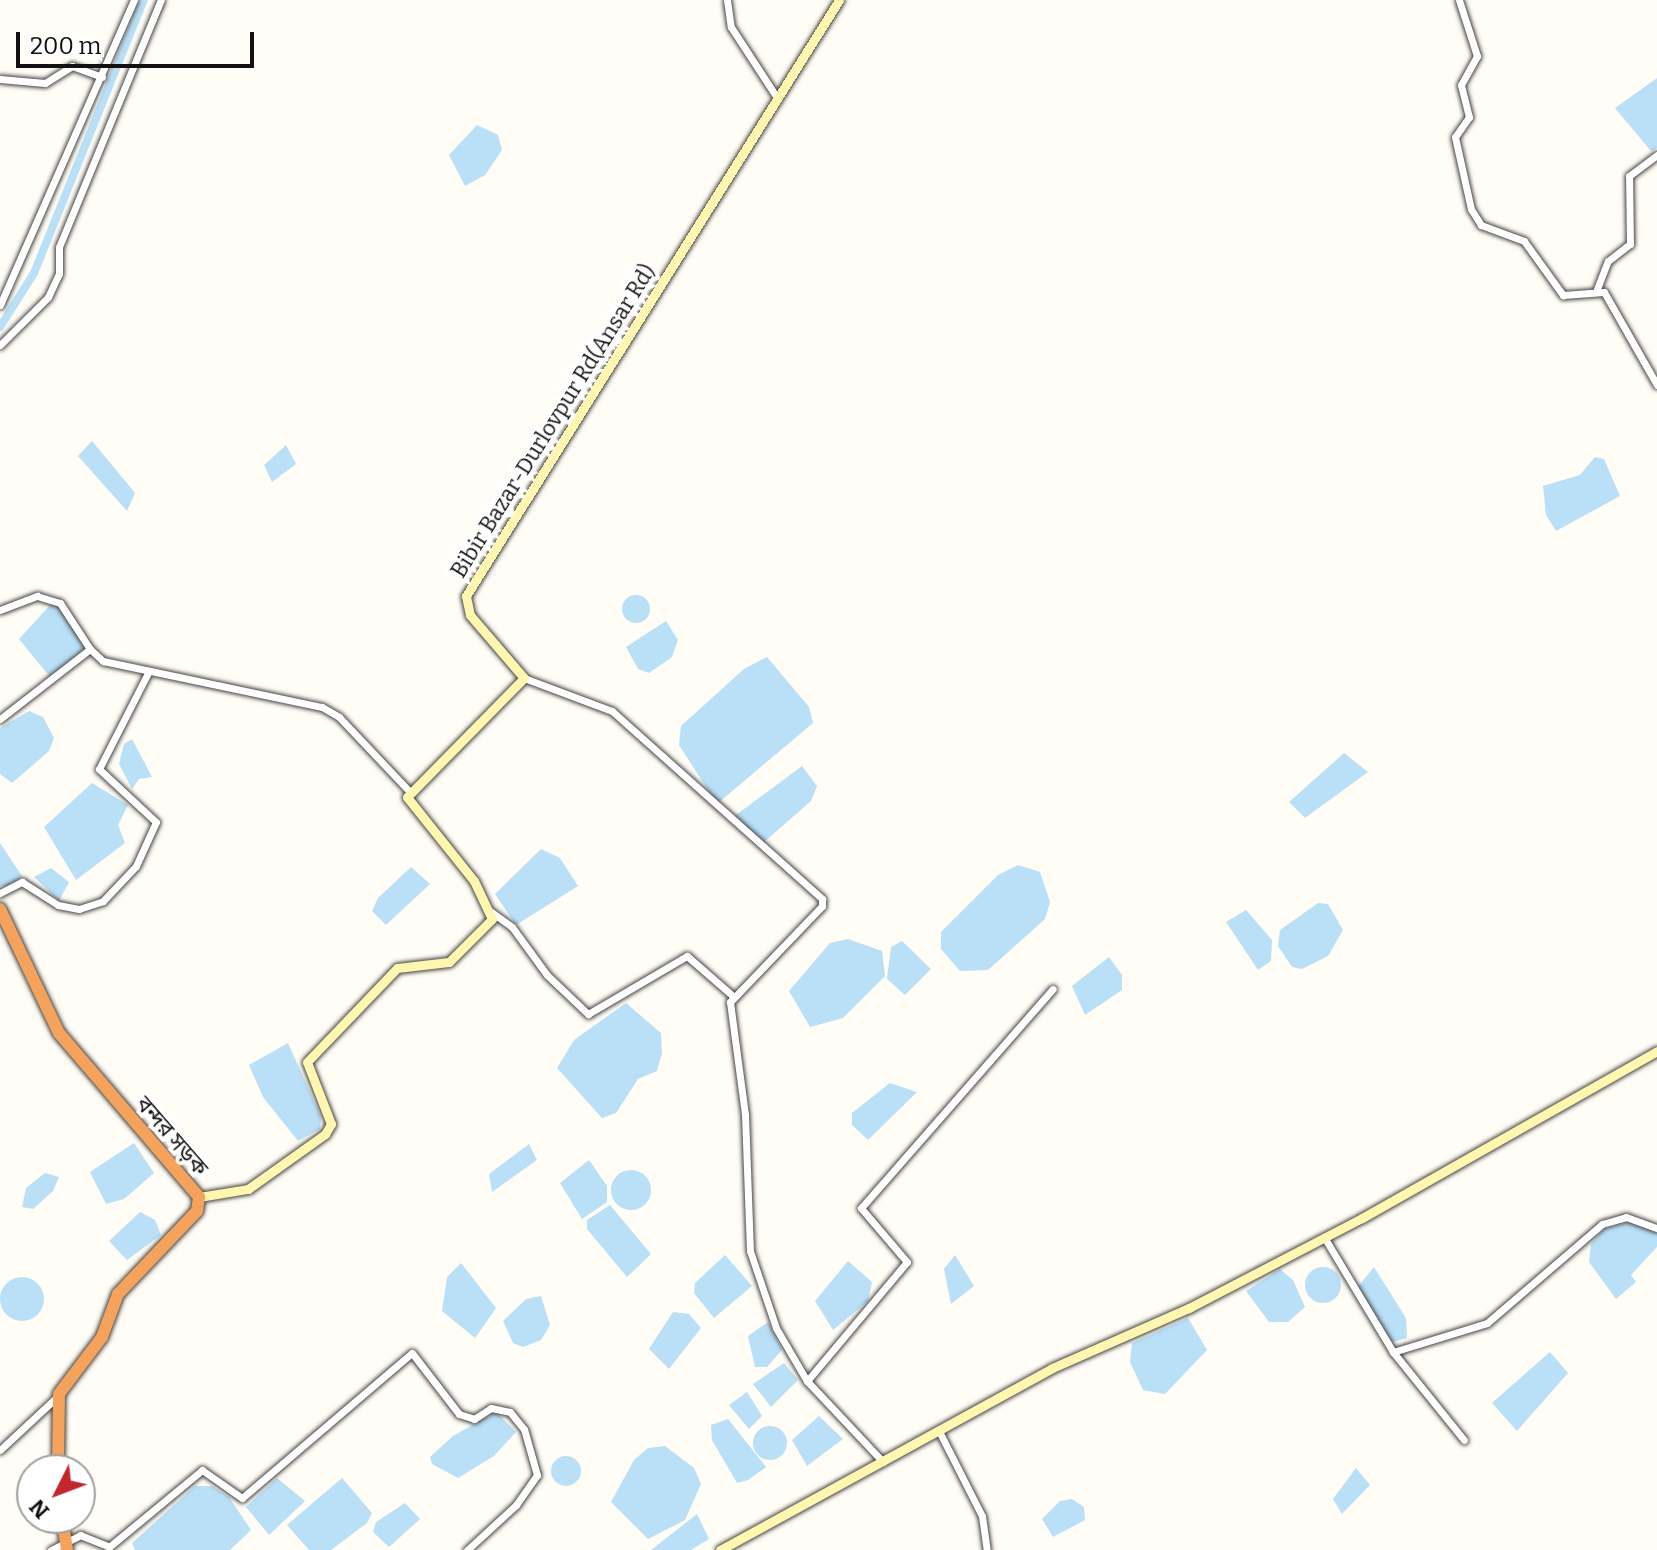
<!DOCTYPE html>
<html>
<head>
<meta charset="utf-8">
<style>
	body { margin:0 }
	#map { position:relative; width:1657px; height:1550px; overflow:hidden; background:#fffdf5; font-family:Bitter,"Noto Sans Bengali",serif }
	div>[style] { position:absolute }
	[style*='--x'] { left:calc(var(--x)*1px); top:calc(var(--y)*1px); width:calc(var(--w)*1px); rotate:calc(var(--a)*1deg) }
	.water>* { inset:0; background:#b9e0f7 }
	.round { border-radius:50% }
	.canal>* { height:8px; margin:-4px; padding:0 4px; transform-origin:4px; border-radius:4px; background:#b9e0f7 }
	.roads { filter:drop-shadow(0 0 2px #444) drop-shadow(0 0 2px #444) }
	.street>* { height:7px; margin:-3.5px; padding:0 3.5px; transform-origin:3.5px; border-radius:3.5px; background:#fff }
	.secondary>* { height:9px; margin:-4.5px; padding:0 4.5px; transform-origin:4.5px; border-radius:4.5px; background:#fff6b0 }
	.highway>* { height:12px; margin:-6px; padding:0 6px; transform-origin:6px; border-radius:6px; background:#f5a25d }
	span { translate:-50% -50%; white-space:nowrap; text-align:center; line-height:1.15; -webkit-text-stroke:8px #fff; paint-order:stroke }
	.street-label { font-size:22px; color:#111 }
	.north { position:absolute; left:16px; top:1454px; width:80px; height:80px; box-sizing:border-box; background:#fff; border:2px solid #a0a0a0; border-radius:50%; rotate:228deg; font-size:22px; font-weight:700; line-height:32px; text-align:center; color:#111 }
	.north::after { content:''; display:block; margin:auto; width:28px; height:36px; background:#c4262e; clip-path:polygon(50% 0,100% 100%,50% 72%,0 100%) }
	.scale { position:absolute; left:16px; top:32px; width:238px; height:36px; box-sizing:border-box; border:4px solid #111; border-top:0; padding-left:10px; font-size:24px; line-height:28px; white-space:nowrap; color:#111; -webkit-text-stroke:6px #fff; paint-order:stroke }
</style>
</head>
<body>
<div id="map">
	<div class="water">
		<i style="clip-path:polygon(1657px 78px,1657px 148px,1651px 151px,1615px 108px)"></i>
		<i style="clip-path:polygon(477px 125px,498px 135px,502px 150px,485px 175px,465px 186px,449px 155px)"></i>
		<i style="clip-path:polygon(92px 441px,135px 493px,127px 511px,78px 456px)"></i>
		<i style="clip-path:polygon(286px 445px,296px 464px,272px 482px,264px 465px)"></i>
		<i style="clip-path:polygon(1595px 457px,1604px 459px,1620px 496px,1556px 531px,1546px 515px,1543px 486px,1580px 475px)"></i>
		<i class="round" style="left:622px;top:595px;width:28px;height:28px"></i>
		<i style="clip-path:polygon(52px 603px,61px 606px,85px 648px,50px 677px,19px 639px)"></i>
		<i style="clip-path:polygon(666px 621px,678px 640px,672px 657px,649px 673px,638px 669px,626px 647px)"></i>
		<i style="clip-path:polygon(767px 657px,809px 707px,813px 723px,717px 804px,679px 745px,681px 726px,744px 669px)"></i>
		<i style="clip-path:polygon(29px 711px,43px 717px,54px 738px,49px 751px,12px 783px,0 774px,0 728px)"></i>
		<i style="clip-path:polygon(132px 739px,152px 777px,139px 779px,132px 789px,119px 764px,124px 744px)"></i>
		<i style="clip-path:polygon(1344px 753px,1368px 772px,1305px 818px,1289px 802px)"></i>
		<i style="clip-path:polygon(802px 766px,817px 786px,811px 801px,763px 843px,732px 818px)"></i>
		<i style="clip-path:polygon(92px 783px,128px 805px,118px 825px,125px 843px,76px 880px,44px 827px)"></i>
		<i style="clip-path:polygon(0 843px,22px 876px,11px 885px,0 886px)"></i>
		<i style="clip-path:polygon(541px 849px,560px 858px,578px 886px,516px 925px,495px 894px)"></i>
		<i style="clip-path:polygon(1018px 865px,1040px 872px,1050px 902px,1045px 919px,988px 970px,960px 971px,941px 949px,941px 932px,998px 875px)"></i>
		<i style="clip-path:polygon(411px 867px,430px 884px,386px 925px,372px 911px,378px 898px)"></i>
		<i style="clip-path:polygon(51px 868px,69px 882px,59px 901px,34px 877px)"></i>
		<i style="clip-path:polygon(1318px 903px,1328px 904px,1343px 930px,1328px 956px,1302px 969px,1292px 967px,1278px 946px,1280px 930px)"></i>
		<i style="clip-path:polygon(1246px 910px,1272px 940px,1271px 961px,1258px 970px,1226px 922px)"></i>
		<i style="clip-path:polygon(848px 939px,882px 951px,885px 976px,843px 1018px,810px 1027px,789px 991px,830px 943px)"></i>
		<i style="clip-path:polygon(902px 941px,931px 969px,905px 995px,887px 979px,891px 947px)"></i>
		<i style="clip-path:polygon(1109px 957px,1122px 975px,1122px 990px,1085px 1015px,1072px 986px)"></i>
		<i style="clip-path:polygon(626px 1003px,661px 1033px,662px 1053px,657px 1071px,638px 1079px,616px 1113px,602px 1118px,557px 1068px,574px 1040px)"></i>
		<i style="clip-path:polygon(288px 1043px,321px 1116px,320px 1129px,298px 1141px,263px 1097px,249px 1065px)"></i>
		<i style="clip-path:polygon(890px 1083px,917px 1092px,868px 1140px,852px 1125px,852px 1113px)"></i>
		<i style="clip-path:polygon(134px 1143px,154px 1173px,124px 1199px,106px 1204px,90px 1172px)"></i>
		<i style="clip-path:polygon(529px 1144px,537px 1160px,492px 1192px,489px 1174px)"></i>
		<i style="clip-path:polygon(589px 1160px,607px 1186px,607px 1202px,582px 1219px,560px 1183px)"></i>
		<i class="round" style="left:611px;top:1170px;width:40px;height:40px"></i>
		<i style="clip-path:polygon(45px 1173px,59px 1177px,53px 1191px,33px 1209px,22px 1207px,26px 1188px)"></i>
		<i style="clip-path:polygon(610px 1205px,651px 1254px,627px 1277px,587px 1229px,587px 1220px)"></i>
		<i style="clip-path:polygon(140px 1212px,155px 1220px,161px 1235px,127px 1260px,109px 1241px)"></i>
		<i style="clip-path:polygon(1634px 1221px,1657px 1233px,1657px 1247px,1631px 1275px,1636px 1282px,1616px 1299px,1589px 1262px,1591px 1244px,1604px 1229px)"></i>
		<i style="clip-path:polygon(725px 1255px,752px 1286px,714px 1318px,694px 1293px,695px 1283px)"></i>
		<i style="clip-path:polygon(955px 1255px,974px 1286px,951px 1304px,944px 1269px)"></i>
		<i style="clip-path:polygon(848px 1261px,872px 1282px,868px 1301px,833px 1330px,815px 1301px)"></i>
		<i style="clip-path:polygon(461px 1263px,496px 1308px,475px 1338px,442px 1311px,447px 1277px)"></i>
		<i style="clip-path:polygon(1374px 1267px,1406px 1318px,1407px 1338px,1389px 1343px,1357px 1288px)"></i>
		<i class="round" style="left:1305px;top:1267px;width:36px;height:36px"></i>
		<i style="clip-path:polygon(1280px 1269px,1293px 1280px,1305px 1307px,1288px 1322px,1269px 1322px,1246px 1291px)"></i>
		<i class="round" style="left:0;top:1277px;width:44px;height:44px"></i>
		<i style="clip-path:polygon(541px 1296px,550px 1325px,541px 1340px,523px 1347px,513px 1343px,503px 1321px,526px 1299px)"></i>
		<i style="clip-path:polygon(673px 1312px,689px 1314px,701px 1328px,669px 1369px,649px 1349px)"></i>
		<i style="clip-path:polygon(1188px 1318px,1207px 1350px,1165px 1394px,1143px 1390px,1130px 1362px,1132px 1343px)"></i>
		<i style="clip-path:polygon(768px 1322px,782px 1350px,767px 1367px,755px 1367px,748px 1336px)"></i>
		<i style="clip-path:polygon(1550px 1352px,1568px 1373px,1517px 1431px,1492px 1403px)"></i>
		<i style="clip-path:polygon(784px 1363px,798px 1380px,771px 1407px,753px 1384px)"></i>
		<i style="clip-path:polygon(747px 1392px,762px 1416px,749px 1429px,729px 1405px)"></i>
		<i style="clip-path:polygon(496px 1412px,516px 1432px,494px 1456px,458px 1478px,432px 1464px,430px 1457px,453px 1436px)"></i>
		<i style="clip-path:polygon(819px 1416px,843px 1439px,807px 1466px,792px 1440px)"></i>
		<i style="clip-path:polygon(728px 1419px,766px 1467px,748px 1480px,737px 1483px,712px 1440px,711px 1425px)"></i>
		<i class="round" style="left:753px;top:1426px;width:34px;height:34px"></i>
		<i style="clip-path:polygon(665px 1446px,694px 1468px,701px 1484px,685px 1520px,648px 1539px,611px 1502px,634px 1460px,648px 1448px)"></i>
		<i class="round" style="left:551px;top:1456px;width:30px;height:30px"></i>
		<i style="clip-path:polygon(1356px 1468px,1370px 1485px,1342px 1514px,1333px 1499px)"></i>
		<i style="clip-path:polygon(277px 1478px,305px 1501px,269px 1535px,246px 1507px)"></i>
		<i style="clip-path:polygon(342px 1478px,372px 1513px,367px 1523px,331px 1550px,309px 1550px,287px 1525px)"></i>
		<i style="clip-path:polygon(195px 1486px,212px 1486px,229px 1497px,251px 1530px,230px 1550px,135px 1550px,132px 1543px)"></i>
		<i style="clip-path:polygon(1072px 1499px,1084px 1507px,1085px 1520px,1053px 1537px,1042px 1519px,1060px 1501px)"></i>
		<i style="clip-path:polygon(405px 1503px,420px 1519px,389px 1547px,373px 1532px,376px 1522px)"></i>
		<i style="clip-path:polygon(697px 1514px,709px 1539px,691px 1550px,651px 1550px)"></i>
	</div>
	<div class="canal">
		<i style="--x:0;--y:327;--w:64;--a:-57.8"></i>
		<i style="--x:34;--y:273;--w:294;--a:-68.1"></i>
	</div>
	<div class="roads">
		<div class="street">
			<i style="--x:727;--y:0;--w:27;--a:82"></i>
			<i style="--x:731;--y:27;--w:86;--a:56.9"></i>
			<i style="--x:1459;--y:0;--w:59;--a:72.2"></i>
			<i style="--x:1477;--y:56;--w:33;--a:119"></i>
			<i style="--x:1461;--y:85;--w:33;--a:76"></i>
			<i style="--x:1469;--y:117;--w:24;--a:125"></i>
			<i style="--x:1455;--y:137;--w:74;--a:77.5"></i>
			<i style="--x:1471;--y:209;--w:19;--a:58"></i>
			<i style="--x:1481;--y:225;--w:46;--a:20.4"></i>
			<i style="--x:1524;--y:241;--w:67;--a:54.2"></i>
			<i style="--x:1563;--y:295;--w:41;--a:-4.2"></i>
			<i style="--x:1604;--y:292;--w:107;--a:60.3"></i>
			<i style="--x:0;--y:79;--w:45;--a:5.1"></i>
			<i style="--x:45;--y:83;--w:32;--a:-32"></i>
			<i style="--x:72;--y:66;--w:32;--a:20"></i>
			<i style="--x:1597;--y:289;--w:30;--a:-69"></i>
			<i style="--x:1608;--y:261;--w:28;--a:-38"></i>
			<i style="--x:1630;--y:244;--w:68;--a:-90.8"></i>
			<i style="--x:1629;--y:176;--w:35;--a:-37"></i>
			<i style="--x:0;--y:305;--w:333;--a:-66.3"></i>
			<i style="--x:0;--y:345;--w:68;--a:-45"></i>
			<i style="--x:48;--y:297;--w:26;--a:-65"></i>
			<i style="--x:59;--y:273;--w:26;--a:-90"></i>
			<i style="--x:59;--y:247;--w:267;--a:-67.6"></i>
			<i style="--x:0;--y:610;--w:40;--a:-21"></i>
			<i style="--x:37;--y:596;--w:24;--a:17"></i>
			<i style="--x:60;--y:603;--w:55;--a:56.9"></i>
			<i style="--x:524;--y:678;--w:94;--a:20.6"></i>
			<i style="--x:612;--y:711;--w:282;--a:41.8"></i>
			<i style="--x:822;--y:899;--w:7;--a:90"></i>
			<i style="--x:822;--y:906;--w:133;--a:133.8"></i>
			<i style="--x:730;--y:1002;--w:114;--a:82.4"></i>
			<i style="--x:745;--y:1115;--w:136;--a:87.9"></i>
			<i style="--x:750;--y:1251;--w:81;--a:71.3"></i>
			<i style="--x:776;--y:1328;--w:61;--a:59.7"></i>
			<i style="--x:807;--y:1381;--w:111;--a:46.8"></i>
			<i style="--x:0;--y:719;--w:114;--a:-37.9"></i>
			<i style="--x:90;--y:649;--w:18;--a:43"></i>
			<i style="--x:103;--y:661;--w:224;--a:11.9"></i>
			<i style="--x:322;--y:707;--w:20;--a:30"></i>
			<i style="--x:339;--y:717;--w:100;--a:46.6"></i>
			<i style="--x:0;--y:893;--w:25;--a:-27"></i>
			<i style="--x:22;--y:882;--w:43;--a:32.6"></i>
			<i style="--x:58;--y:905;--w:21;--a:11"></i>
			<i style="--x:79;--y:909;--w:25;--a:-18"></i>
			<i style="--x:103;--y:901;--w:48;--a:-46.7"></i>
			<i style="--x:136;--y:866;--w:48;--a:-65.6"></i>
			<i style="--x:156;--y:822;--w:78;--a:-137.1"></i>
			<i style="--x:99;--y:769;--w:110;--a:-63"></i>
			<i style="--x:490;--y:911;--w:27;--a:36"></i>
			<i style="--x:512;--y:927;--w:59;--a:53.9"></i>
			<i style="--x:547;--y:975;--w:57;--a:43.6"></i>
			<i style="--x:588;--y:1014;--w:115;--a:-30.4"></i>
			<i style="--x:687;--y:956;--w:61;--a:41"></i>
			<i style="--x:1324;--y:1237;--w:134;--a:59"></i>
			<i style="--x:1393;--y:1352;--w:98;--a:-17.1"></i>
			<i style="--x:1487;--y:1323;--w:152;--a:-40.7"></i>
			<i style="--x:1602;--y:1224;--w:25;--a:-16"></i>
			<i style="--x:1626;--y:1217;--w:33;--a:20"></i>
			<i style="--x:1393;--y:1352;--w:113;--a:51.1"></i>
			<i style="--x:807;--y:1381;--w:155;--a:-50"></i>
			<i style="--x:907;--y:1262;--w:71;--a:-130.4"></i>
			<i style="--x:861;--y:1208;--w:291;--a:-48.8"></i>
			<i style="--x:939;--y:1431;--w:95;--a:63.2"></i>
			<i style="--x:982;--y:1516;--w:34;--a:82"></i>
			<i style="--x:0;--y:1450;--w:79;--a:-43"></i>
			<i style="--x:51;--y:1550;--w:33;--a:-27"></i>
			<i style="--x:80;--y:1535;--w:31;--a:22"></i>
			<i style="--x:109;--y:1547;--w:121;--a:-39.6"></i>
			<i style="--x:202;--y:1470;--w:49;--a:35"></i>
			<i style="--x:242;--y:1498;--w:223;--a:-40.5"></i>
			<i style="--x:412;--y:1353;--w:77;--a:52.4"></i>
			<i style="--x:459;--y:1414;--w:16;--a:18"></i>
			<i style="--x:474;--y:1419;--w:20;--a:-33"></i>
			<i style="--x:491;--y:1408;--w:19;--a:12"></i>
			<i style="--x:510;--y:1412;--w:22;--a:51"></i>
			<i style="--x:524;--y:1429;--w:48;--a:74.2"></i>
			<i style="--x:537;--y:1475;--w:37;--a:125"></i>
			<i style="--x:516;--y:1505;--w:67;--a:137.4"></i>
		</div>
		<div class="secondary">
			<i style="--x:199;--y:1197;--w:50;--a:-9.3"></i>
			<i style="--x:248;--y:1189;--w:95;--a:-35.5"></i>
			<i style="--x:325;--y:1134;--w:12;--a:-59"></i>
			<i style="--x:331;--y:1124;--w:66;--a:-111.2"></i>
			<i style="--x:307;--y:1062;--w:130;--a:-46.2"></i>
			<i style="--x:397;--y:968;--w:52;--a:-6.6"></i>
			<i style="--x:449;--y:962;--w:61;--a:-45"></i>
			<i style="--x:492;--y:919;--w:42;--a:-115.3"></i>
			<i style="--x:474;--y:881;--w:107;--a:-128.6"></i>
			<i style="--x:407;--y:797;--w:167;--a:-45.5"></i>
			<i style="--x:524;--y:678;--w:83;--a:-130.6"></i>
			<i style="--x:470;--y:615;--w:19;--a:-102"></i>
			<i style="--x:466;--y:596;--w:703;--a:-57.96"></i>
			<i style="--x:720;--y:1550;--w:379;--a:-28.7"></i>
			<i style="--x:1052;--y:1368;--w:150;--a:-23.7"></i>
			<i style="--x:1189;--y:1308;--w:195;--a:-27.5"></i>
			<i style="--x:1362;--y:1218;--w:339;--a:-29.5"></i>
		</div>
		<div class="highway">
			<i style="--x:0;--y:909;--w:137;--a:64.6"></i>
			<i style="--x:59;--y:1033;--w:216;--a:49.5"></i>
			<i style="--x:199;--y:1197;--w:14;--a:98"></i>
			<i style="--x:197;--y:1211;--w:115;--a:133.6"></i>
			<i style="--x:118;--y:1294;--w:46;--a:110.4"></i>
			<i style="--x:102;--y:1337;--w:71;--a:127"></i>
			<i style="--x:59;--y:1394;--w:76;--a:90.8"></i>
			<i style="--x:62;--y:1518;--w:32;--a:81"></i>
		</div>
	</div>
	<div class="street-label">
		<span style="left:553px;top:421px;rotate:-58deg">Bibir Bazar-Durlovpur Rd(Ansar Rd)</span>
		<span style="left:172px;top:1136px;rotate:49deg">বন্দর সড়ক</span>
	</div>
	<div class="north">N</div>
	<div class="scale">200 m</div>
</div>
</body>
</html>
